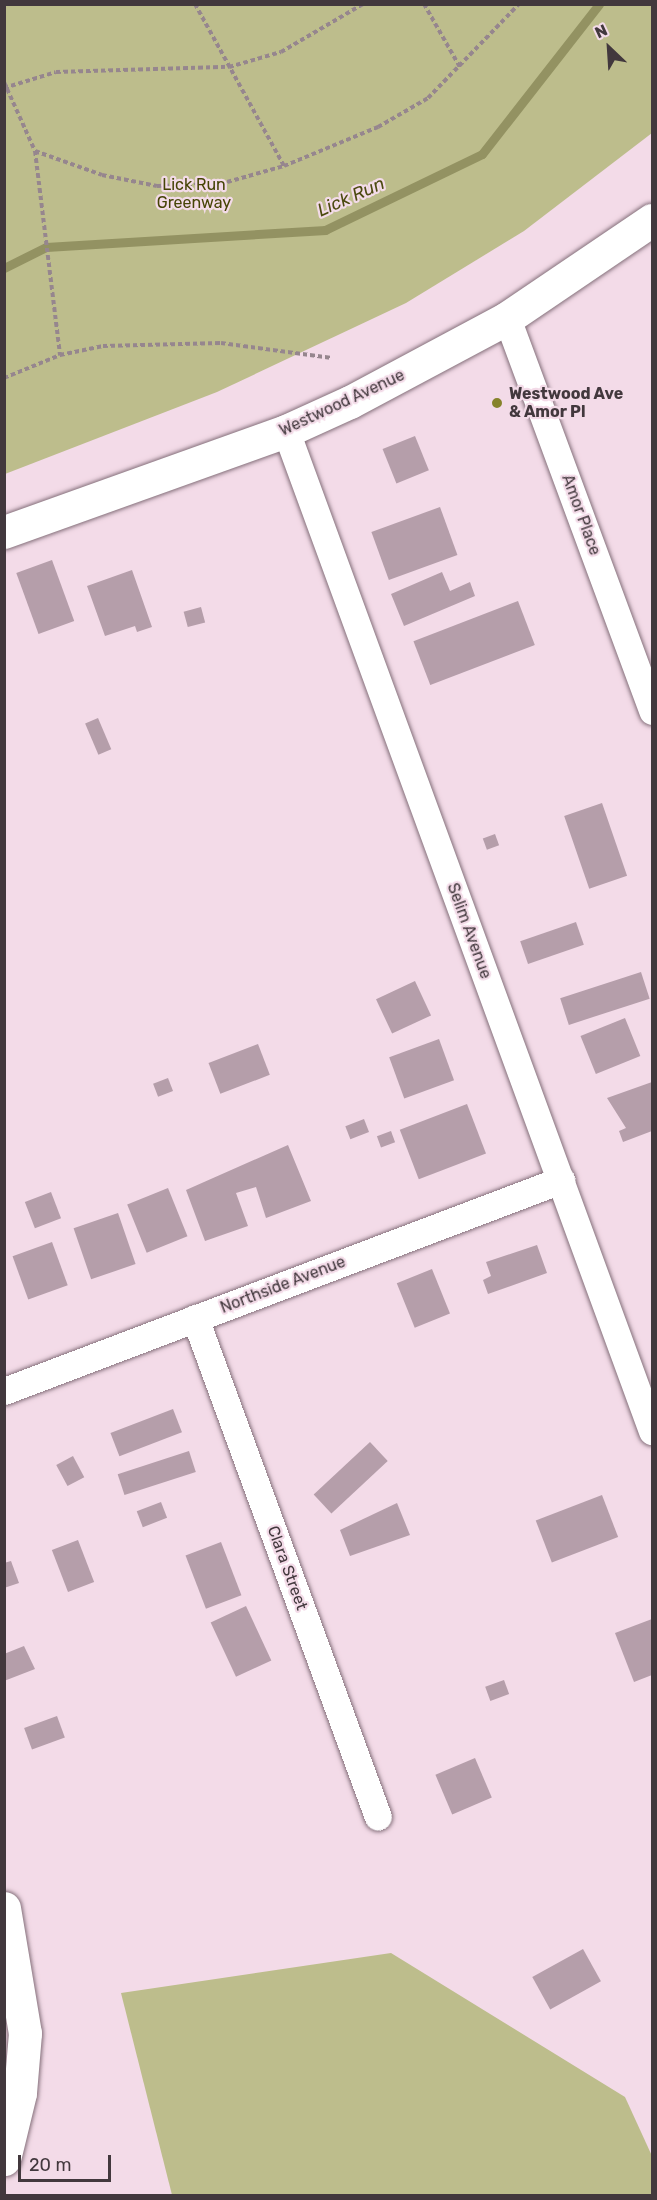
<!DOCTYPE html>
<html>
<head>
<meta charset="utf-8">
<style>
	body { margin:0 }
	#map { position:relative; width:657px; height:2200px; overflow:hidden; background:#f3dbe8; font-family:Rubik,sans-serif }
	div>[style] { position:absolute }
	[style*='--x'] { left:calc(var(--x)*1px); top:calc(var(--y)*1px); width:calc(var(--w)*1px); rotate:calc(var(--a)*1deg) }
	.green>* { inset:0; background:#bdbd8c }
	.stream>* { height:9px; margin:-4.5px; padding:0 4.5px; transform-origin:4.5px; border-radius:4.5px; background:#939262 }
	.building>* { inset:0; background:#b59eaa; transform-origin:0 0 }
	.path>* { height:4px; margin-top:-2px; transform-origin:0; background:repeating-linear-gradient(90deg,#96868e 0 4.5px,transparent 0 7.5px) }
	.roads { filter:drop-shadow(0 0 2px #85707b) drop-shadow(0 0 2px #85707b) }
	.minor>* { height:27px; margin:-13.5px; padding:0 13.5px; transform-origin:13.5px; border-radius:13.5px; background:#fff }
	.tertiary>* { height:33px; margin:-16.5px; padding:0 16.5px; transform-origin:16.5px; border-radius:16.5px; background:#fff }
	.secondary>* { height:33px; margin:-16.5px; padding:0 16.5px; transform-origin:16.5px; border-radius:16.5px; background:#fff }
	.dots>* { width:16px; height:16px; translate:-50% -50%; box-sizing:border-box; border:3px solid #f3dbe8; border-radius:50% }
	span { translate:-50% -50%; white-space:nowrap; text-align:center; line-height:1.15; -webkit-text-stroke:4.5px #f3dbe8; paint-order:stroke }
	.park-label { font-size:16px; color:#464406 }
	.poi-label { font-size:16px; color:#42383d; font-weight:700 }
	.left { translate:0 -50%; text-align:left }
	.street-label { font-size:16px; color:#42383d }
	.water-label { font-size:18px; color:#4c4a0f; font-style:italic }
	.frame { position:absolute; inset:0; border:6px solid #42383d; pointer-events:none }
	.north { position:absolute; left:579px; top:18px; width:60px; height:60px; -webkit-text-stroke:4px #f3dbe8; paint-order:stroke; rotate:335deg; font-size:16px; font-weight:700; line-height:24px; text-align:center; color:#42383d }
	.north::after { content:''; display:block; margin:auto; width:21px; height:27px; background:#42383d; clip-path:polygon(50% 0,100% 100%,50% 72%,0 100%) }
	.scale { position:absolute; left:18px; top:2155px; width:93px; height:27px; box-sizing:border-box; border:3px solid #42383d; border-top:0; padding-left:8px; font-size:18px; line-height:21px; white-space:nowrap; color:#42383d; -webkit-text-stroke:4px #f3dbe8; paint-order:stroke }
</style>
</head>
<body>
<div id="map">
	<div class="green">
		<i style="clip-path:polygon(5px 4px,652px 5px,652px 133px,524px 231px,406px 303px,217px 392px,5px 474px)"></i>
		<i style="clip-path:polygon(391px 1953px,625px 2097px,652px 2156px,652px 2195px,172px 2195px,121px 1993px)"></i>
	</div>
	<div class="stream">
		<i style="--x:4;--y:268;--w:47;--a:-26.6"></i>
		<i style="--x:46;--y:247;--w:280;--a:-3.5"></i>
		<i style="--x:325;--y:230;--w:174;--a:-25.8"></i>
		<i style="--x:482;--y:154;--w:190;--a:-52"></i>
	</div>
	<div class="building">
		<i style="left:415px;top:436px;width:37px;height:35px;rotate:68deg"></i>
		<i style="left:440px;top:507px;width:51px;height:73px;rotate:70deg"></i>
		<i style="left:52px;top:560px;width:65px;height:38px;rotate:70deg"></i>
		<i style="clip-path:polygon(132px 570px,152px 627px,137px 632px,135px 626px,105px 636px,87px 586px)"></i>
		<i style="clip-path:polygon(442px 572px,450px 591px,470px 582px,475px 596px,404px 626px,391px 594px)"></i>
		<i style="left:518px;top:601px;width:47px;height:112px;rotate:69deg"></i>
		<i style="left:201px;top:607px;width:16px;height:18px;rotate:75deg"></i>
		<i style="left:98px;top:718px;width:34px;height:14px;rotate:67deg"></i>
		<i style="left:602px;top:803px;width:77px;height:40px;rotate:71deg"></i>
		<i style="left:495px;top:834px;width:12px;height:13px;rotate:70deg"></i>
		<i style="left:576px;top:922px;width:24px;height:59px;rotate:71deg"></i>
		<i style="left:641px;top:972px;width:28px;height:85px;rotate:72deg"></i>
		<i style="left:415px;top:981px;width:38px;height:43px;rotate:65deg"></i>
		<i style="left:625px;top:1018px;width:41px;height:48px;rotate:68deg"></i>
		<i style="left:439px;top:1039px;width:44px;height:53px;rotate:70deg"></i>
		<i style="left:258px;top:1044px;width:33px;height:53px;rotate:69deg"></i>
		<i style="left:168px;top:1078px;width:14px;height:16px;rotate:69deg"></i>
		<i style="clip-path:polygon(652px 1082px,652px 1131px,623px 1142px,619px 1131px,626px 1128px,607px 1098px)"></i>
		<i style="left:467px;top:1104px;width:53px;height:72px;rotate:69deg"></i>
		<i style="left:364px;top:1119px;width:14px;height:20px;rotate:69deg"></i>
		<i style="left:391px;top:1131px;width:12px;height:15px;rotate:70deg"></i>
		<i style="clip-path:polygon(288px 1145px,311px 1201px,266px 1218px,256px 1187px,236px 1193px,248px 1226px,205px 1241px,186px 1190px)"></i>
		<i style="left:168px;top:1188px;width:52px;height:44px;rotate:68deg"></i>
		<i style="left:51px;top:1192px;width:28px;height:28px;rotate:69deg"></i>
		<i style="left:118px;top:1213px;width:54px;height:47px;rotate:71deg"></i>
		<i style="left:52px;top:1242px;width:46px;height:42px;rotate:70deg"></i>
		<i style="clip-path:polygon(537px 1245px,547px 1273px,488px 1294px,483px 1280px,491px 1276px,486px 1262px)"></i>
		<i style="left:432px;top:1269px;width:48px;height:38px;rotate:68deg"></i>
		<i style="left:173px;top:1409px;width:25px;height:67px;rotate:69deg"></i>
		<i style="left:370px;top:1442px;width:26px;height:77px;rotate:47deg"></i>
		<i style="left:189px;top:1451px;width:22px;height:75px;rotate:72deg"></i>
		<i style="left:73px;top:1456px;width:24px;height:19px;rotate:62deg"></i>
		<i style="left:602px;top:1495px;width:45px;height:71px;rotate:69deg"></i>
		<i style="left:161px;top:1502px;width:17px;height:26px;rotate:69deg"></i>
		<i style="clip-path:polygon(397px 1503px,410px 1535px,350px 1556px,340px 1530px)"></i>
		<i style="left:78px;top:1540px;width:45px;height:28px;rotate:69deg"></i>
		<i style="left:221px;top:1542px;width:57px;height:38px;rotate:69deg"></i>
		<i style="clip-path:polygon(11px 1561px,19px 1583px,4px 1588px,4px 1563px)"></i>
		<i style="left:246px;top:1606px;width:60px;height:39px;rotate:65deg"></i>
		<i style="clip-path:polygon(652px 1619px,652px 1675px,634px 1682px,615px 1633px)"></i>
		<i style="clip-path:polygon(24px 1646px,35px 1669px,4px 1681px,4px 1654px)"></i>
		<i style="left:504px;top:1680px;width:15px;height:20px;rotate:70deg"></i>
		<i style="left:57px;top:1716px;width:23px;height:35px;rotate:70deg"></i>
		<i style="left:475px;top:1758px;width:43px;height:43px;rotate:67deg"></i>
		<i style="left:583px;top:1949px;width:37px;height:58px;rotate:61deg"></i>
	</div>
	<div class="path">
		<i style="--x:195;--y:4;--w:185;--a:61.2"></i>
		<i style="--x:424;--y:4;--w:73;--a:60.3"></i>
		<i style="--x:4;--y:82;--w:76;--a:65.8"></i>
		<i style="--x:35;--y:151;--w:206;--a:83"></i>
		<i style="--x:4;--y:88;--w:54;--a:-17.1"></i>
		<i style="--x:56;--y:72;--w:173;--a:-1.7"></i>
		<i style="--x:229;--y:67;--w:54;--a:-16.1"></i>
		<i style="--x:281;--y:52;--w:95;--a:-30.3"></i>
		<i style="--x:35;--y:151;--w:71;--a:19.7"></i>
		<i style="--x:102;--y:175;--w:56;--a:11.3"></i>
		<i style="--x:157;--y:186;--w:63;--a:-1.8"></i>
		<i style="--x:220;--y:184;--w:66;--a:-15.7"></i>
		<i style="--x:284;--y:166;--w:102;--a:-22.5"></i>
		<i style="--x:378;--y:127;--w:58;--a:-30.1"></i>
		<i style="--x:428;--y:98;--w:131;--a:-45.9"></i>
		<i style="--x:4;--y:378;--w:61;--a:-22.3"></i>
		<i style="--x:60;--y:355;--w:44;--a:-11.8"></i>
		<i style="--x:103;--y:346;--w:118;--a:-1.5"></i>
		<i style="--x:221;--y:343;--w:112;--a:7.7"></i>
	</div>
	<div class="roads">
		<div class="minor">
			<i style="--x:507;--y:318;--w:419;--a:69.7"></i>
			<i style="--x:286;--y:431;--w:1065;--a:69.9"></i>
			<i style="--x:195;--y:1318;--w:531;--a:69.86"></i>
			<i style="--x:4;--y:1391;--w:596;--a:-20.75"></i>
		</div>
		<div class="tertiary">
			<i style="--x:4;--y:1908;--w:127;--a:80.5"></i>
			<i style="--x:25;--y:2033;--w:60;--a:94.8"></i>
			<i style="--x:20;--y:2093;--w:68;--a:103.6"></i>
		</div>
		<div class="secondary">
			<i style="--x:4;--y:532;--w:300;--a:-19.7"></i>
			<i style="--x:286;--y:431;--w:70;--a:-24.4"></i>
			<i style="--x:350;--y:402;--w:178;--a:-28.1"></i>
			<i style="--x:507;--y:318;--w:175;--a:-34.1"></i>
		</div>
	</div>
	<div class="dots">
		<i style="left:497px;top:403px;background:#86832b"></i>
	</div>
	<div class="park-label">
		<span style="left:194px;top:194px">Lick Run<br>Greenway</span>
	</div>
	<div class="poi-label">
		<span class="left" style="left:509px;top:403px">Westwood Ave<br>&amp; Amor Pl</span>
	</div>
	<div class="street-label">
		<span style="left:342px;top:403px;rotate:-25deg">Westwood Avenue</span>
		<span style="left:581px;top:515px;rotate:70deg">Amor Place</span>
		<span style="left:469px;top:931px;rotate:70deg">Selim Avenue</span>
		<span style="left:283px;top:1285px;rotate:-21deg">Northside Avenue</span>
		<span style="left:287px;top:1568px;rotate:70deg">Clara Street</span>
	</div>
	<div class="water-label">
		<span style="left:351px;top:197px;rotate:-24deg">Lick Run</span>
	</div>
	<div class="frame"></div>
	<div class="north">N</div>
	<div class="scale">20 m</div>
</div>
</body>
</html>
